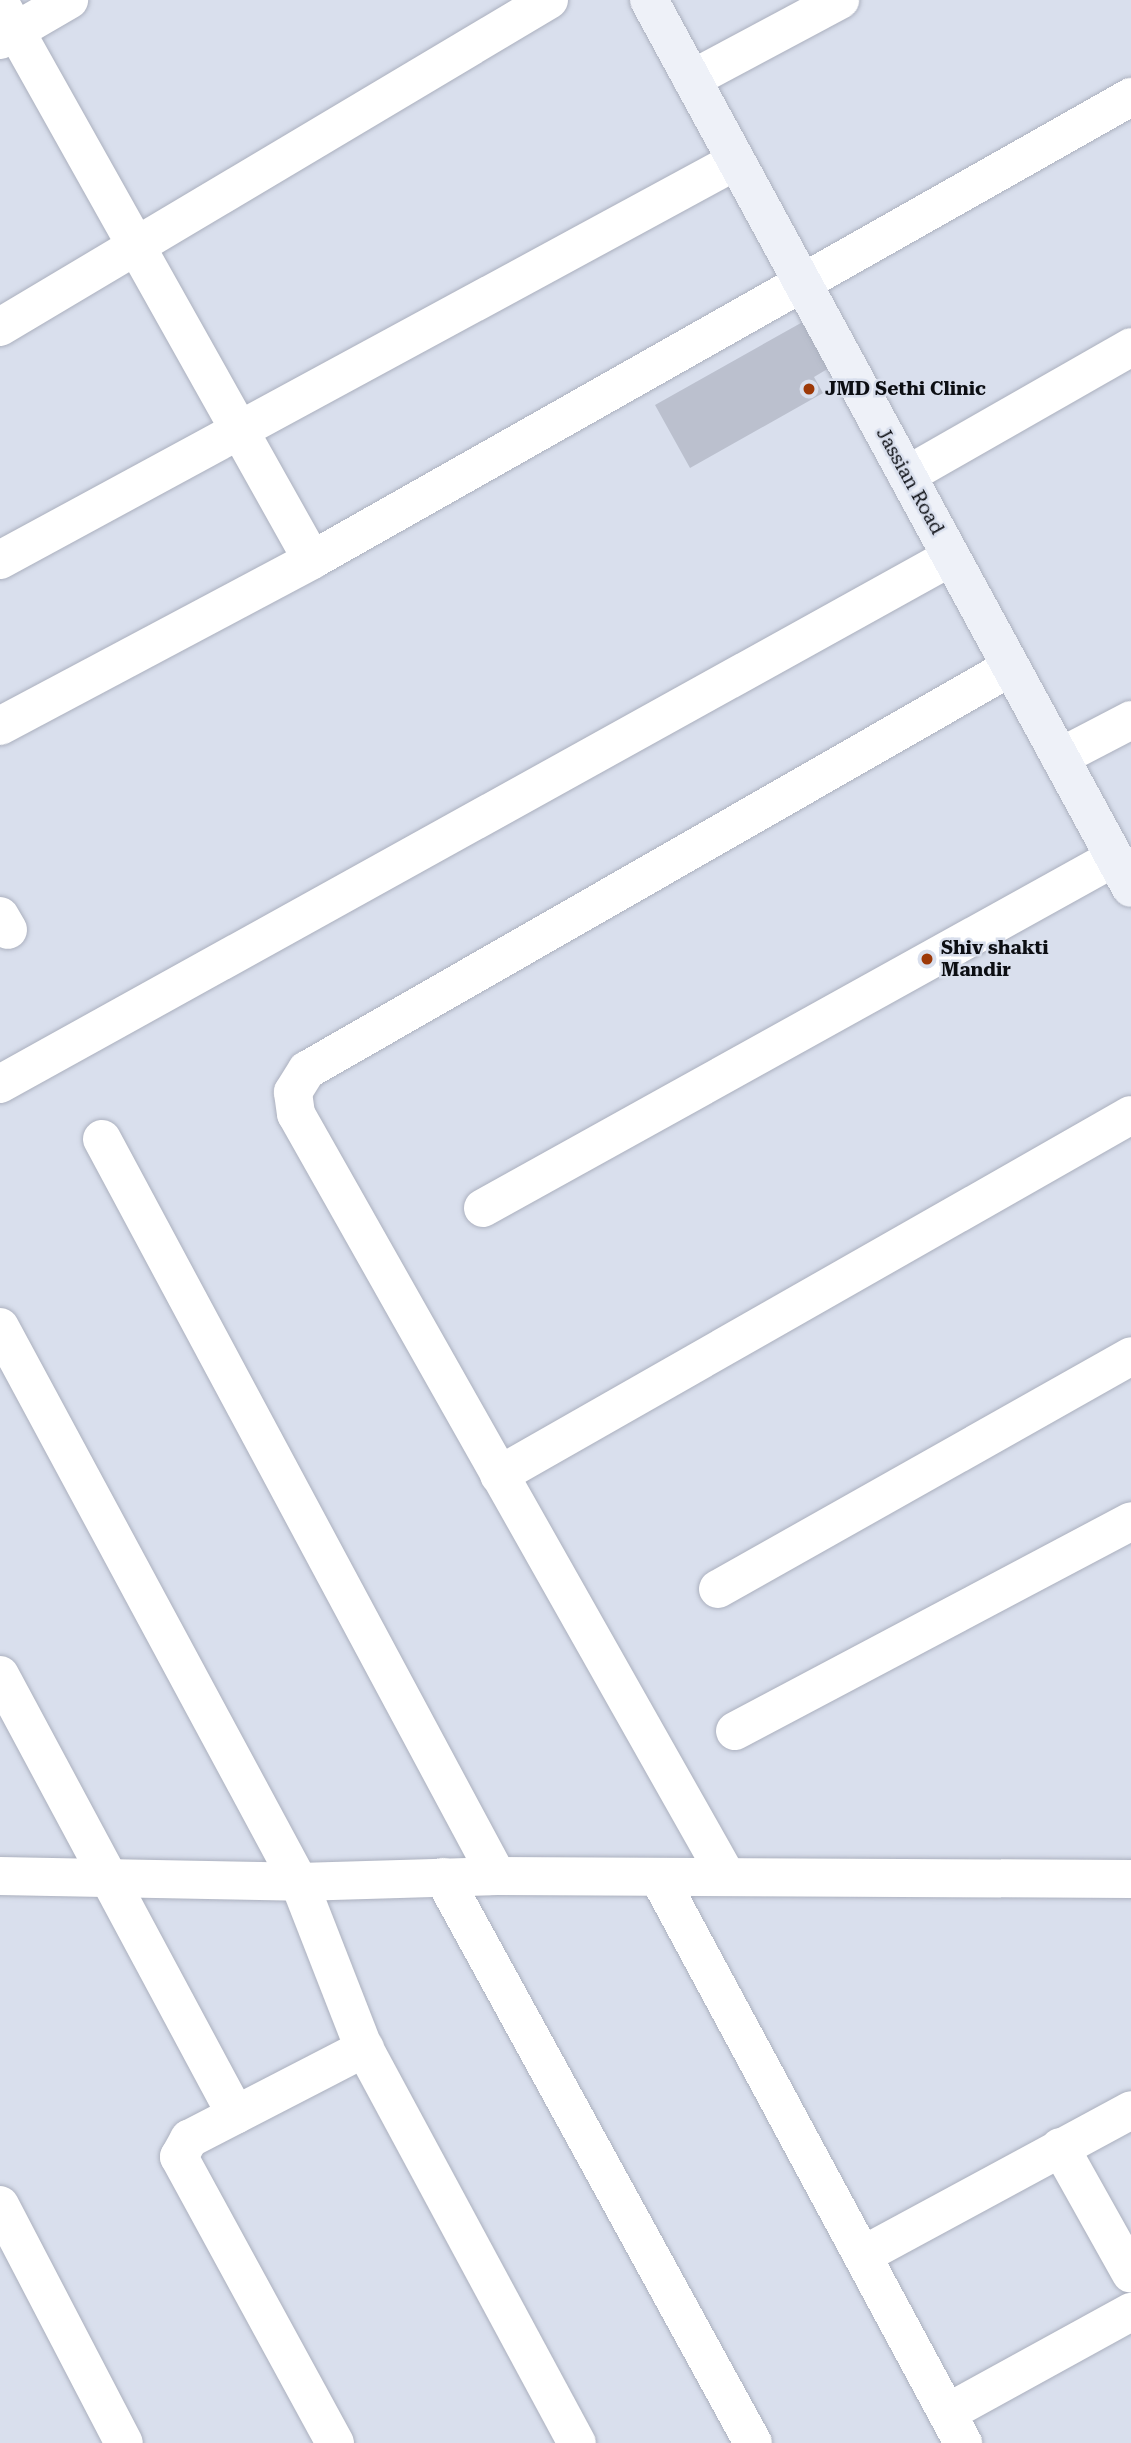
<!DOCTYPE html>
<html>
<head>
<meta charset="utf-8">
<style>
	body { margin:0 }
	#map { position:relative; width:1131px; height:2443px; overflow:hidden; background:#d9dfed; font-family:"Roboto Serif",serif }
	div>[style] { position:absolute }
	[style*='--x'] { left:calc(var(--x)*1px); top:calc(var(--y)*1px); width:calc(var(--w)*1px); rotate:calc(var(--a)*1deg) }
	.building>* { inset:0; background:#bbc0ce }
	.roads { filter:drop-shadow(0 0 2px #abb0be) drop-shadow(0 0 2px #abb0be) }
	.street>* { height:38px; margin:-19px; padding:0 19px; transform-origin:19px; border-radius:19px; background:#fff }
	.secondary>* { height:38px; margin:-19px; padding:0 19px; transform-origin:19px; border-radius:19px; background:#eef1f8 }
	.dots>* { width:19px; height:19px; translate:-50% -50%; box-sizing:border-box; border:4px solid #d9dfed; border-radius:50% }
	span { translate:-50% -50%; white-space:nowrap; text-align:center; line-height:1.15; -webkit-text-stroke:5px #d9dfed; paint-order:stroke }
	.poi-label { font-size:19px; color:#0c0e13; font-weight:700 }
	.left { translate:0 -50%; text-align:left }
	.street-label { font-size:19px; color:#0c0e13 }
</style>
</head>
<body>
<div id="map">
	<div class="building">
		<i style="clip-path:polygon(808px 319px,834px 365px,814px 377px,823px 393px,690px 468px,655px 405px)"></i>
	</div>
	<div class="roads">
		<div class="street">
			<i style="--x:0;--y:3;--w:638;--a:60.74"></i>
			<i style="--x:0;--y:40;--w:80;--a:-30.1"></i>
			<i style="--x:692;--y:79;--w:168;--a:-28.1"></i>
			<i style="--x:0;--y:327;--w:639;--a:-30.78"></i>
			<i style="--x:907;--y:475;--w:258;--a:-29.7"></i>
			<i style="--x:0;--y:560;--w:837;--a:-28.46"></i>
			<i style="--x:0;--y:726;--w:353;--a:-28"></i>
			<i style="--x:312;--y:560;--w:941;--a:-29.48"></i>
			<i style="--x:1060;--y:757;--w:80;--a:-27.5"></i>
			<i style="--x:0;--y:916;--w:16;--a:60"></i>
			<i style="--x:0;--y:1084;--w:1087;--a:-28.99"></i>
			<i style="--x:102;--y:1139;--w:836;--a:61.81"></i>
			<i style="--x:483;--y:1208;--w:722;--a:-29.02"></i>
			<i style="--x:0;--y:1327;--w:630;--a:61.69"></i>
			<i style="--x:299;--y:1882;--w:176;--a:68.7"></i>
			<i style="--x:363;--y:2046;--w:451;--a:61.7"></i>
			<i style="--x:499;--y:1475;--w:727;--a:-29.67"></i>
			<i style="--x:718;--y:1589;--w:474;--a:-29.4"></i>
			<i style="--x:0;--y:1675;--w:499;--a:61.8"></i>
			<i style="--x:735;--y:1731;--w:448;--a:-27.9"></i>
			<i style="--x:0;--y:1876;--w:299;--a:1.1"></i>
			<i style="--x:299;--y:1882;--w:198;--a:-1.7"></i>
			<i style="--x:497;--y:1876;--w:634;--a:0.27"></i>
			<i style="--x:443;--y:1877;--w:645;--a:61.29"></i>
			<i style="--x:727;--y:1877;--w:876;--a:-119.46"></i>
			<i style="--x:296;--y:1114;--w:22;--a:-98"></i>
			<i style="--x:293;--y:1092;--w:26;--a:-58"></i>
			<i style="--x:307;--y:1070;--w:811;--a:-29.79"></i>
			<i style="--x:659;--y:1878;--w:642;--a:61.72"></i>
			<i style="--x:1060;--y:2147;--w:145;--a:60.8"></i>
			<i style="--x:0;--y:2205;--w:268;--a:62.5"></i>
			<i style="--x:865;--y:2254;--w:302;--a:-28.4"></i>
			<i style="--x:947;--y:2413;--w:210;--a:-28.8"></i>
			<i style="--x:335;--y:2443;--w:326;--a:-118.6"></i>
			<i style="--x:179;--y:2157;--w:21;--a:-61"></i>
			<i style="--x:189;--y:2139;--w:198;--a:-27.3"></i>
		</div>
		<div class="secondary">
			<i style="--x:649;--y:0;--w:1010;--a:61.51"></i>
		</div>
	</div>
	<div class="dots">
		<i style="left:809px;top:389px;background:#9d3908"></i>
		<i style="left:927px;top:959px;background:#9d3908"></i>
	</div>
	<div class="poi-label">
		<span class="left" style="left:825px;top:389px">JMD Sethi Clinic</span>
		<span class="left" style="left:941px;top:959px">Shiv shakti<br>Mandir</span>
	</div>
	<div class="street-label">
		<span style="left:910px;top:481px;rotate:61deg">Jassian Road</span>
	</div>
</div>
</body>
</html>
